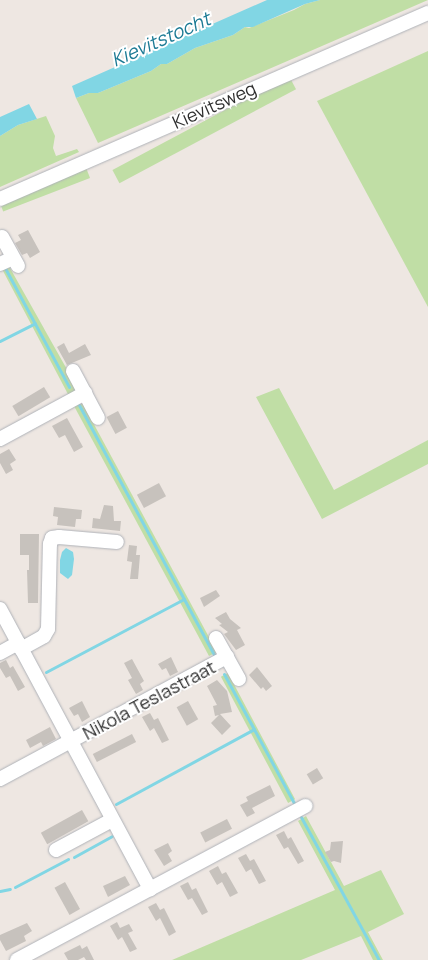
<!DOCTYPE html>
<html>
<head>
<meta charset="utf-8">
<style>
	body { margin:0 }
	#map { position:relative; width:428px; height:960px; overflow:hidden; background:#eee7e2; font-family:Manrope,sans-serif }
	div>[style] { position:absolute }
	[style*='--x'] { left:calc(var(--x)*1px); top:calc(var(--y)*1px); width:calc(var(--w)*1px); rotate:calc(var(--a)*1deg) }
	.green>* { inset:0; background:#c0dea5; transform-origin:0 0 }
	.water>* { inset:0; background:#81d6e4 }
	.stream>* { height:3px; margin:-1.5px; padding:0 1.5px; transform-origin:1.5px; border-radius:1.5px; background:#81d6e4 }
	.building>* { inset:0; background:#c7c2bd; transform-origin:0 0 }
	.roads { filter:drop-shadow(0 0 1px #afb2b8) drop-shadow(0 0 1px #afb2b8) }
	.minor>* { height:14px; margin:-7px; padding:0 7px; transform-origin:7px; border-radius:7px; background:#fff }
	span { translate:-50% -50%; white-space:nowrap; text-align:center; line-height:1.15; -webkit-text-stroke:4px #fff; paint-order:stroke }
	.street-label { font-size:18px; color:#2e2e2e }
	.water-label { font-size:19px; color:#1c7a94; font-style:italic }
</style>
</head>
<body>
<div id="map">
	<div class="green">
		<i style="clip-path:polygon(320px 0,428px 0,98px 143px,76px 98px,89px 93px,98px 93px,151px 71px,161px 64px,167px 64px,195px 48px,233px 35px,245px 27px,249px 28px,294px 10px,305px 4px)"></i>
		<i style="clip-path:polygon(428px 51px,428px 307px,317px 101px)"></i>
		<i style="left:289px;top:76px;width:15px;height:200px;rotate:62deg"></i>
		<i style="clip-path:polygon(46px 116px,55px 136px,53px 148px,56px 156px,77px 149px,79px 152px,0 187px,0 136px,18px 125px)"></i>
		<i style="left:85px;top:165px;width:14px;height:93px;rotate:69deg"></i>
		<i style="clip-path:polygon(7px 267px,10px 268px,78px 389px,70px 398px,2px 269px)"></i>
		<i style="clip-path:polygon(279px 388px,334px 490px,428px 440px,428px 464px,322px 519px,256px 397px)"></i>
		<i style="clip-path:polygon(80px 404px,83px 404px,217px 652px,209px 656px,74px 406px)"></i>
		<i style="left:228px;top:673px;width:143px;height:8px;rotate:62deg"></i>
		<i style="clip-path:polygon(306px 816px,344px 886px,381px 870px,404px 914px,368px 932px,383px 960px,373px 960px,361px 936px,301px 960px,172px 960px,335px 890px,298px 821px)"></i>
	</div>
	<div class="water">
		<i style="clip-path:polygon(267px 0,320px 0,305px 4px,253px 27px,245px 27px,233px 35px,195px 48px,167px 64px,161px 64px,151px 71px,98px 93px,89px 93px,76px 98px,72px 86px)"></i>
		<i style="clip-path:polygon(29px 104px,37px 119px,18px 125px,0 136px,0 117px)"></i>
		<i style="clip-path:polygon(66px 548px,73px 552px,74px 559px,72px 575px,68px 579px,60px 573px,60px 560px,62px 552px)"></i>
	</div>
	<div class="stream">
		<i style="--x:5;--y:268;--w:135;--a:61.7"></i>
		<i style="--x:0;--y:341;--w:39;--a:-27"></i>
		<i style="--x:79;--y:405;--w:284;--a:61.6"></i>
		<i style="--x:46;--y:672;--w:156;--a:-27.9"></i>
		<i style="--x:224;--y:674;--w:147;--a:61.5"></i>
		<i style="--x:116;--y:804;--w:157;--a:-28.5"></i>
		<i style="--x:301;--y:817;--w:163;--a:61.4"></i>
		<i style="--x:74;--y:857;--w:43;--a:-28.9"></i>
		<i style="--x:15;--y:887;--w:60;--a:-27.8"></i>
		<i style="--x:0;--y:891;--w:10;--a:-11"></i>
	</div>
	<div class="building">
		<i style="clip-path:polygon(28px 230px,40px 252px,30px 258px,27px 253px,22px 255px,15px 243px,21px 240px,18px 235px)"></i>
		<i style="clip-path:polygon(64px 343px,69px 353px,85px 344px,91px 355px,67px 365px,57px 347px)"></i>
		<i style="left:44px;top:387px;width:12px;height:37px;rotate:59deg"></i>
		<i style="left:118px;top:411px;width:19px;height:13px;rotate:62deg"></i>
		<i style="clip-path:polygon(67px 418px,83px 447px,74px 452px,65px 435px,59px 438px,52px 426px)"></i>
		<i style="clip-path:polygon(9px 449px,16px 460px,10px 464px,13px 470px,6px 474px,0 463px,0 454px)"></i>
		<i style="left:159px;top:483px;width:15px;height:25px;rotate:62deg"></i>
		<i style="clip-path:polygon(104px 505px,113px 506px,114px 521px,121px 521px,120px 531px,92px 528px,93px 518px,100px 519px)"></i>
		<i style="clip-path:polygon(54px 507px,82px 510px,81px 519px,76px 519px,75px 527px,57px 525px,58px 517px,53px 516px)"></i>
		<i style="clip-path:polygon(20px 534px,39px 534px,38px 603px,28px 603px,27px 570px,29px 570px,29px 555px,20px 555px)"></i>
		<i style="clip-path:polygon(129px 545px,137px 546px,136px 555px,140px 555px,138px 579px,130px 579px,132px 562px,127px 561px)"></i>
		<i style="clip-path:polygon(216px 590px,220px 596px,204px 607px,200px 598px)"></i>
		<i style="clip-path:polygon(226px 612px,230px 619px,241px 628px,237px 630px,245px 645px,236px 650px,224px 634px,228px 632px,219px 625px,222px 624px,215px 618px)"></i>
		<i style="clip-path:polygon(171px 657px,178px 672px,170px 676px,166px 668px,162px 670px,158px 664px)"></i>
		<i style="clip-path:polygon(132px 659px,144px 681px,140px 684px,143px 690px,136px 694px,128px 680px,132px 678px,124px 663px)"></i>
		<i style="clip-path:polygon(6px 660px,10px 668px,13px 666px,25px 687px,18px 691px,10px 676px,6px 678px,0 668px,0 663px)"></i>
		<i style="clip-path:polygon(257px 667px,272px 686px,266px 691px,263px 687px,261px 689px,249px 675px)"></i>
		<i style="clip-path:polygon(217px 680px,227px 691px,232px 712px,220px 714px,231px 726px,222px 735px,211px 723px,219px 715px,215px 716px,213px 706px,217px 705px,207px 686px)"></i>
		<i style="clip-path:polygon(82px 701px,90px 717px,82px 722px,78px 714px,74px 716px,69px 708px)"></i>
		<i style="left:188px;top:701px;width:21px;height:13px;rotate:61deg"></i>
		<i style="clip-path:polygon(150px 713px,154px 720px,158px 718px,169px 740px,162px 743px,154px 728px,150px 731px,142px 717px)"></i>
		<i style="clip-path:polygon(50px 727px,56px 739px,43px 746px,41px 742px,30px 748px,26px 740px)"></i>
		<i style="left:132px;top:734px;width:9px;height:44px;rotate:63deg"></i>
		<i style="left:317px;top:768px;width:12px;height:12px;rotate:59deg"></i>
		<i style="clip-path:polygon(270px 785px,275px 796px,252px 808px,255px 813px,247px 817px,240px 805px,248px 801px,246px 797px)"></i>
		<i style="left:82px;top:810px;width:13px;height:47px;rotate:61deg"></i>
		<i style="left:227px;top:819px;width:11px;height:30px;rotate:63deg"></i>
		<i style="clip-path:polygon(284px 831px,288px 839px,291px 837px,304px 861px,298px 864px,288px 847px,284px 849px,276px 835px)"></i>
		<i style="clip-path:polygon(343px 841px,341px 863px,334px 861px,331px 862px,325px 852px,330px 850px,331px 842px)"></i>
		<i style="clip-path:polygon(168px 843px,172px 851px,168px 854px,172px 861px,164px 866px,154px 850px)"></i>
		<i style="clip-path:polygon(246px 854px,250px 861px,254px 859px,266px 881px,259px 884px,251px 869px,246px 872px,238px 858px)"></i>
		<i style="clip-path:polygon(218px 866px,222px 874px,226px 872px,238px 893px,230px 897px,222px 882px,217px 885px,209px 871px)"></i>
		<i style="clip-path:polygon(125px 876px,130px 885px,108px 897px,103px 886px)"></i>
		<i style="left:65px;top:882px;width:31px;height:12px;rotate:61deg"></i>
		<i style="clip-path:polygon(188px 882px,192px 890px,196px 888px,208px 912px,202px 915px,192px 898px,188px 900px,180px 886px)"></i>
		<i style="clip-path:polygon(156px 903px,160px 910px,164px 908px,176px 932px,169px 936px,160px 918px,156px 921px,148px 907px)"></i>
		<i style="clip-path:polygon(117px 922px,120px 928px,129px 924px,133px 931px,128px 933px,137px 949px,130px 952px,122px 937px,118px 940px,110px 926px)"></i>
		<i style="clip-path:polygon(27px 923px,32px 931px,24px 936px,26px 941px,6px 951px,0 940px,0 935px)"></i>
		<i style="clip-path:polygon(80px 945px,82px 949px,87px 946px,94px 960px,86px 960px,84px 957px,78px 960px,68px 960px,64px 953px)"></i>
	</div>
	<div class="roads">
		<div class="minor">
			<i style="--x:0;--y:199;--w:467;--a:-23.5"></i>
			<i style="--x:2;--y:237;--w:33;--a:61"></i>
			<i style="--x:0;--y:264;--w:14;--a:-25"></i>
			<i style="--x:73;--y:371;--w:53;--a:62"></i>
			<i style="--x:0;--y:439;--w:97;--a:-28.4"></i>
			<i style="--x:0;--y:609;--w:318;--a:61.8"></i>
			<i style="--x:216;--y:638;--w:47;--a:60.7"></i>
			<i style="--x:21;--y:649;--w:26;--a:-29"></i>
			<i style="--x:44;--y:636;--w:8;--a:-60"></i>
			<i style="--x:48;--y:629;--w:85;--a:-88.7"></i>
			<i style="--x:50;--y:544;--w:6;--a:-72"></i>
			<i style="--x:52;--y:538;--w:7;--a:-8"></i>
			<i style="--x:59;--y:537;--w:58;--a:4.9"></i>
			<i style="--x:0;--y:653;--w:21;--a:-29"></i>
			<i style="--x:0;--y:779;--w:258;--a:-28.3"></i>
			<i style="--x:56;--y:850;--w:64;--a:-28.2"></i>
			<i style="--x:17;--y:960;--w:327;--a:-28.1"></i>
		</div>
	</div>
	<div class="street-label">
		<span style="left:214px;top:105px;rotate:-24deg">Kievitsweg</span>
		<span style="left:149px;top:700px;rotate:-28deg">Nikola Teslastraat</span>
	</div>
	<div class="water-label">
		<span style="left:161px;top:40px;rotate:-24deg">Kievitstocht</span>
	</div>
</div>
</body>
</html>
